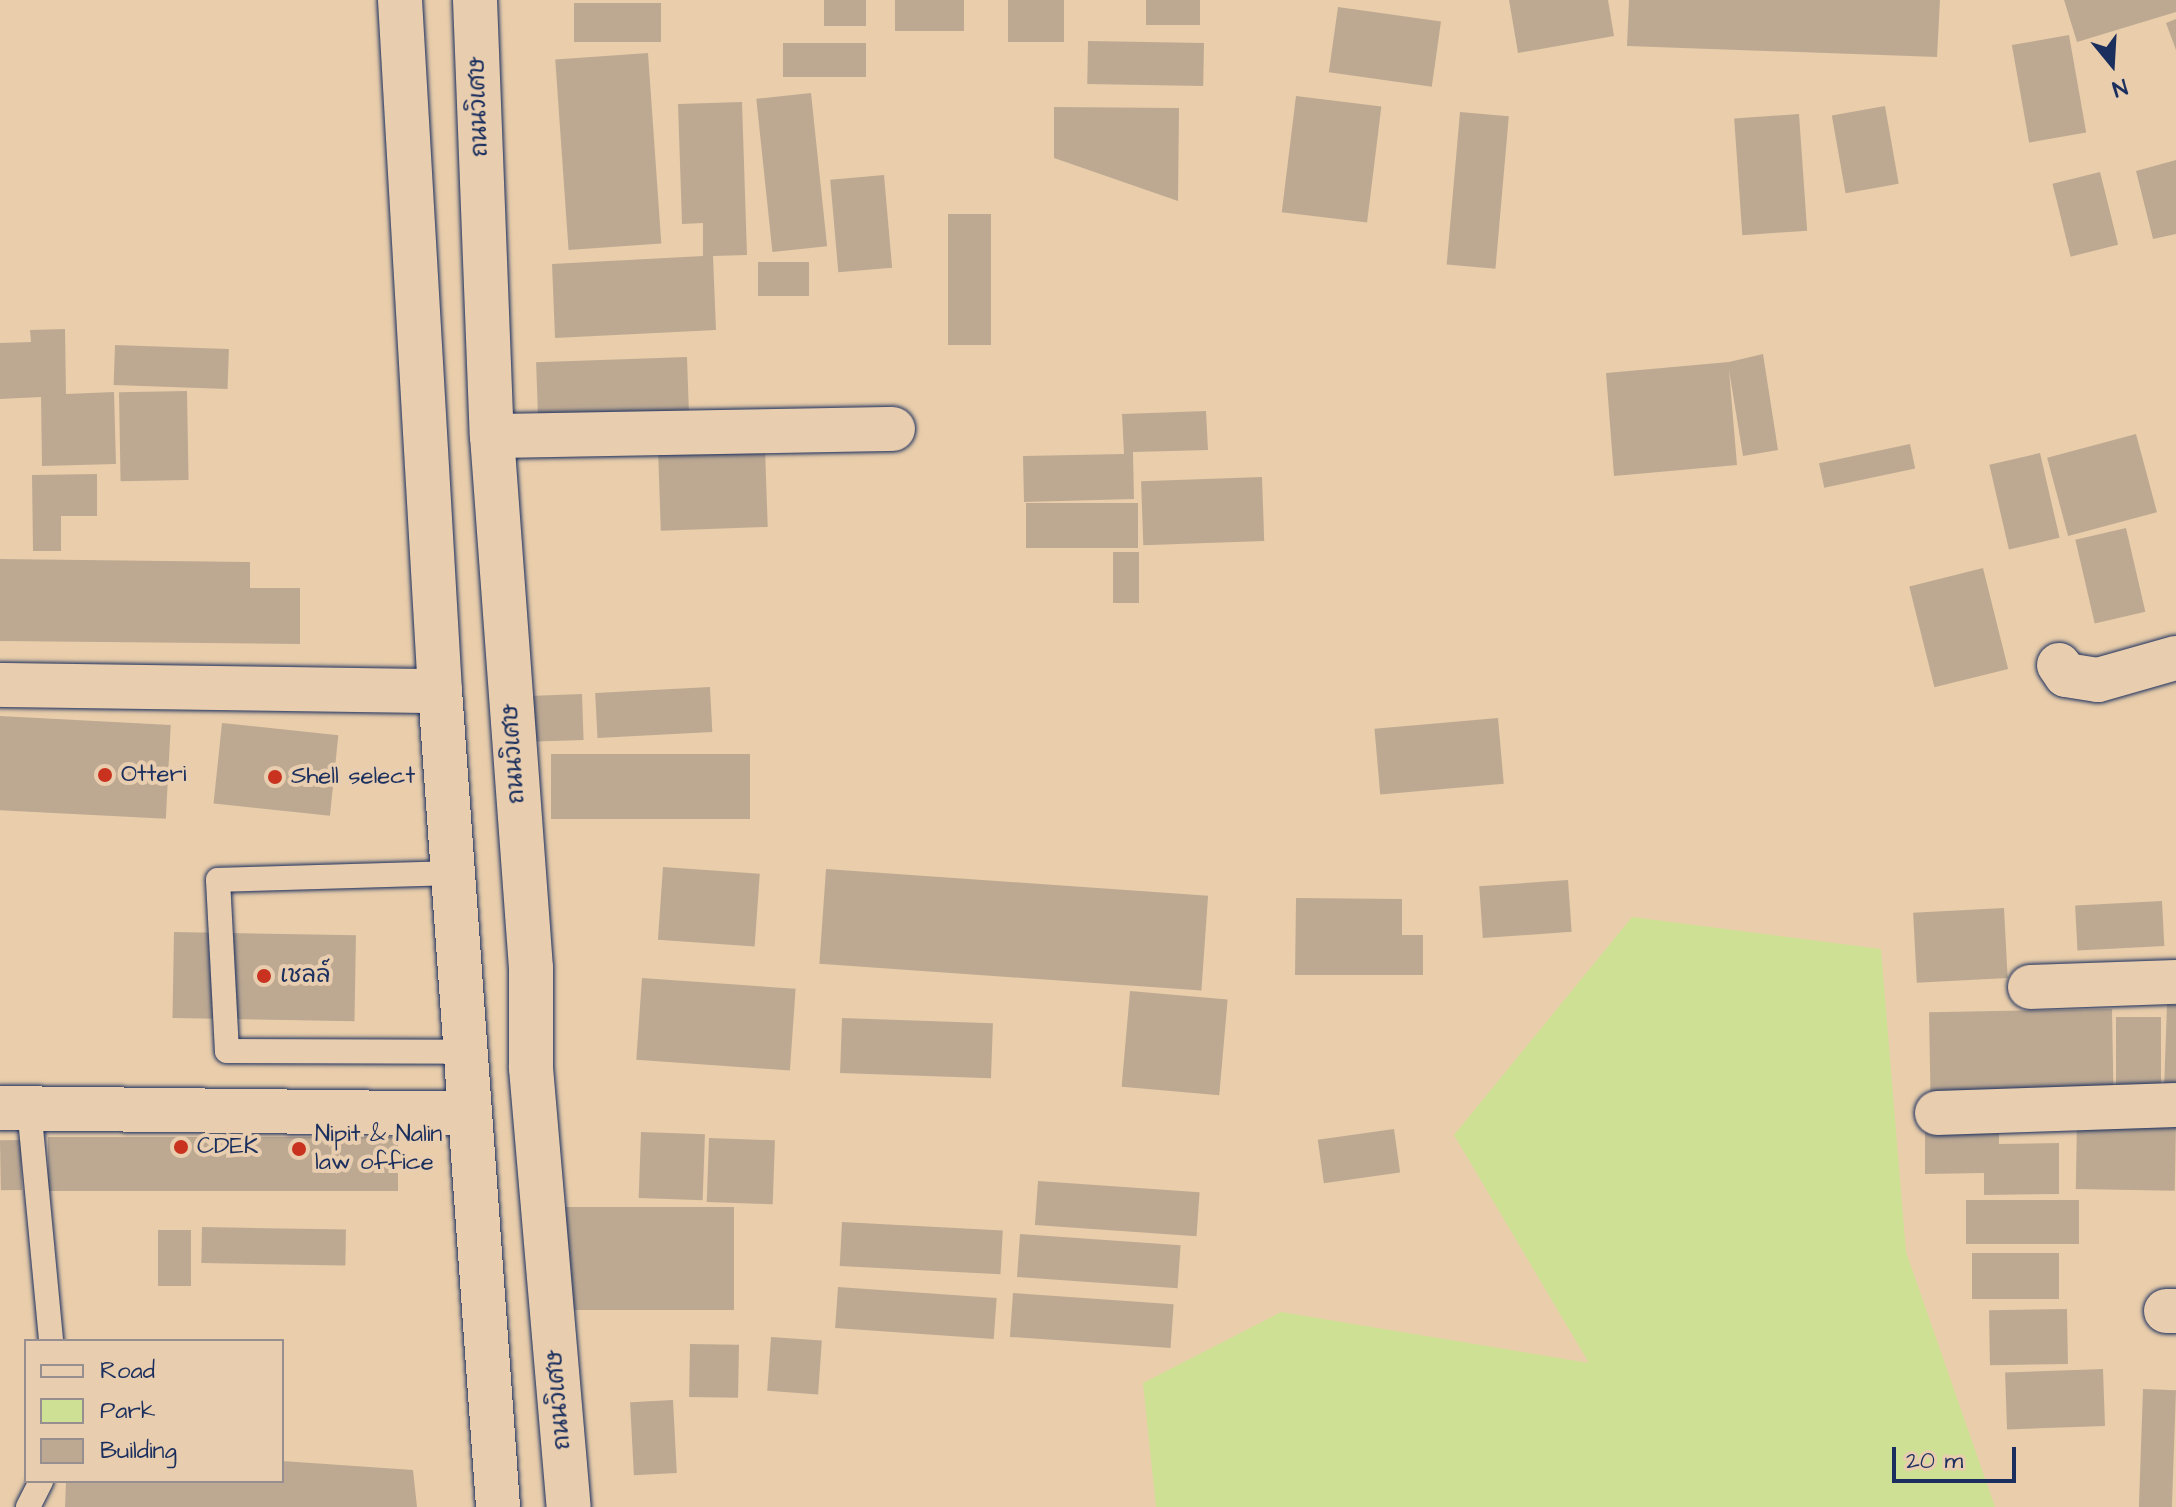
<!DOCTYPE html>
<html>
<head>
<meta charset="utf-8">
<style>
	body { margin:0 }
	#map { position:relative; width:2176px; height:1507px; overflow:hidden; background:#eaceab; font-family:"Architects Daughter","Playpen Sans Thai",sans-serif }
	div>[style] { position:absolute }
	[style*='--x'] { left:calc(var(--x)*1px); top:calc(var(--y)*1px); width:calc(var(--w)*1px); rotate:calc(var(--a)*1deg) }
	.green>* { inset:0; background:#cee094 }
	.building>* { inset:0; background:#bda992; transform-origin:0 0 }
	.roads { filter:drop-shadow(0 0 2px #1b2f5e) drop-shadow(0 0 2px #1b2f5e) }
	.service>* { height:24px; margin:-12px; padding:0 12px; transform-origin:12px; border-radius:12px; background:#e8cdaf }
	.minor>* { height:44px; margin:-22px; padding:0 22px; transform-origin:22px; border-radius:22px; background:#e8cdaf }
	.secondary>* { height:44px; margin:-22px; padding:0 22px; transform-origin:22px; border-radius:22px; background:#e8cdaf }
	.dots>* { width:22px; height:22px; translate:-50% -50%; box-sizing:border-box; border:4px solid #e8cdaf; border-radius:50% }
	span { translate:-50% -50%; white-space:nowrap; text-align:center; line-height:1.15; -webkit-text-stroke:8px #e8cdaf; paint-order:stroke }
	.street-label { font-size:24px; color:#1b2f5e }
	.poi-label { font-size:24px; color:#1b2f5e }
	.left { translate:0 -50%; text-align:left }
	.legend { position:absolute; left:24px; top:1339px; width:260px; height:144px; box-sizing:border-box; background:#e8cdaf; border:2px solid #968e8f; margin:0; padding:10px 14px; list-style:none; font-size:24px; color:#1b2f5e }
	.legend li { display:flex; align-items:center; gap:16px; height:40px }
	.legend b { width:40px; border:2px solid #968e8f }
	.north { position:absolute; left:2072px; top:24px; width:80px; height:80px; -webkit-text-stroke:6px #e8cdaf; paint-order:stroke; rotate:162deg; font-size:22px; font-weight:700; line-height:32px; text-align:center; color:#1b2f5e }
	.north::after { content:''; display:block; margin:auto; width:28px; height:36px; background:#1b2f5e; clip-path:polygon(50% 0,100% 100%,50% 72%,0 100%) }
	.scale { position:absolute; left:1892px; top:1447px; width:124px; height:36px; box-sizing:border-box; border:4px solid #1b2f5e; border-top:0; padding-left:10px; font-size:24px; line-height:28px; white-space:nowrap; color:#1b2f5e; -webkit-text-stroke:6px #e8cdaf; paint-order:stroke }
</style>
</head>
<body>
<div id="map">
	<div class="green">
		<i style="clip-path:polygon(1632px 917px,1881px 949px,1906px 1252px,1995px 1507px,1156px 1507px,1143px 1383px,1281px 1312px,1589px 1363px,1454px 1135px)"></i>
	</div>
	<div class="building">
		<i style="left:824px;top:0;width:42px;height:26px"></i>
		<i style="left:895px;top:0;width:69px;height:31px"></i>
		<i style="left:1008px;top:0;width:56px;height:42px"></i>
		<i style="left:1146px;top:0;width:54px;height:25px"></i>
		<i style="clip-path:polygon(1509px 0,1608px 0,1614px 36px,1518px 53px)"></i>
		<i style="clip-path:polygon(1629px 0,1940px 0,1937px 57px,1627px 46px)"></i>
		<i style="clip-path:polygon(2064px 0,2176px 0,2176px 12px,2077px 42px)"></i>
		<i style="left:574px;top:3px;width:87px;height:39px"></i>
		<i style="left:1338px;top:7px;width:104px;height:66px;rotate:8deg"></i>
		<i style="clip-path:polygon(2176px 19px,2176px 50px,2166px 23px)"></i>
		<i style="left:2069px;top:35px;width:99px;height:58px;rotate:80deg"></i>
		<i style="left:1088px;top:41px;width:116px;height:43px;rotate:1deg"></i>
		<i style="left:783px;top:43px;width:83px;height:34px"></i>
		<i style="left:648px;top:53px;width:191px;height:93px;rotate:86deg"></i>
		<i style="left:811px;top:93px;width:154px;height:55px;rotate:84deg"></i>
		<i style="left:1296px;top:96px;width:86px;height:117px;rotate:7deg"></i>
		<i style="clip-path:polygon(742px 102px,747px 255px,713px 256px,716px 330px,555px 338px,552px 264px,703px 256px,703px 223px,682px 224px,678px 104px)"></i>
		<i style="left:1885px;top:106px;width:79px;height:54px;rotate:80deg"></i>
		<i style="clip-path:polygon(1054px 107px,1179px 108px,1178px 201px,1054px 158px)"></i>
		<i style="left:1460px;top:112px;width:49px;height:153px;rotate:5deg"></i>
		<i style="left:1799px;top:114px;width:117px;height:65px;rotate:86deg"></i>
		<i style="clip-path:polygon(2176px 160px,2176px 234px,2153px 239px,2136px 171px)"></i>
		<i style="left:2100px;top:172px;width:75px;height:49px;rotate:76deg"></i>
		<i style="left:884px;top:175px;width:93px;height:54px;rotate:85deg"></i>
		<i style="left:948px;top:214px;width:43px;height:131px"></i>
		<i style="left:758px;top:262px;width:51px;height:34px"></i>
		<i style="clip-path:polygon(65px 329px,66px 394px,114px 392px,116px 464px,42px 466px,41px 397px,0 399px,0 343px,31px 342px,30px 330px)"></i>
		<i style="left:115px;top:345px;width:114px;height:40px;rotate:2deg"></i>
		<i style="clip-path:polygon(1763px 354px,1778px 450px,1743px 456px,1729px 370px,1737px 465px,1614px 476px,1606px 373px,1729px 362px)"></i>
		<i style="left:687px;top:357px;width:57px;height:151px;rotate:88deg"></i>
		<i style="left:187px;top:391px;width:89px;height:68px;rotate:89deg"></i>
		<i style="clip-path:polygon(1206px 411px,1208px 450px,1133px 452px,1134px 499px,1024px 502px,1023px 456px,1124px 454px,1122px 414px)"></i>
		<i style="left:2136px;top:434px;width:81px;height:92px;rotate:75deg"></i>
		<i style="left:1910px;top:444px;width:25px;height:93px;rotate:78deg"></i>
		<i style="left:765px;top:448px;width:79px;height:107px;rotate:88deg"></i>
		<i style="left:2040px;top:453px;width:87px;height:52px;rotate:77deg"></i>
		<i style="clip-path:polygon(97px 474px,97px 516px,61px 516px,61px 551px,33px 551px,32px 475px)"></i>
		<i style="left:1262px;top:477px;width:64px;height:121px;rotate:88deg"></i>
		<i style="left:1138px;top:503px;width:45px;height:112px;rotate:90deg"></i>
		<i style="left:2126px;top:528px;width:86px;height:52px;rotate:77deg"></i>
		<i style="left:1113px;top:552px;width:26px;height:51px"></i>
		<i style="clip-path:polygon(0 559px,250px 562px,250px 588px,300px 588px,300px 644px,0 641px)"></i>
		<i style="left:1983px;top:568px;width:104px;height:76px;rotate:76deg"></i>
		<i style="left:710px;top:687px;width:45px;height:115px;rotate:87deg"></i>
		<i style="left:582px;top:694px;width:46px;height:54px;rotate:88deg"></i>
		<i style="left:0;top:716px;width:171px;height:94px;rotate:3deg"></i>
		<i style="left:1498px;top:718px;width:66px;height:124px;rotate:85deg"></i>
		<i style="left:222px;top:723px;width:117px;height:81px;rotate:6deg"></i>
		<i style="left:750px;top:754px;width:65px;height:199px;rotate:90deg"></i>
		<i style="left:663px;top:867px;width:97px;height:73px;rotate:4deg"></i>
		<i style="left:826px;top:869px;width:383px;height:95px;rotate:4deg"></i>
		<i style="left:1568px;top:880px;width:52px;height:89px;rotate:86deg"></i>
		<i style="clip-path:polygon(1296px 898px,1402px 899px,1402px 935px,1423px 935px,1423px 975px,1295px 975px)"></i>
		<i style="left:2162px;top:901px;width:45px;height:87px;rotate:87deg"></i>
		<i style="left:2004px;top:908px;width:70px;height:91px;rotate:87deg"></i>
		<i style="left:174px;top:932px;width:182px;height:86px;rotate:1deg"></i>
		<i style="left:642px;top:978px;width:154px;height:82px;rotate:4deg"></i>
		<i style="left:1130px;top:991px;width:98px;height:96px;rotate:5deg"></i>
		<i style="clip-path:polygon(2167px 1004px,2176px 1005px,2176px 1091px,2164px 1091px)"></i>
		<i style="left:2112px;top:1009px;width:88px;height:183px;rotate:89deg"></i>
		<i style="left:2116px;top:1017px;width:45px;height:79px"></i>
		<i style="left:842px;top:1018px;width:151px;height:55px;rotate:2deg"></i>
		<i style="left:2077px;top:1119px;width:99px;height:70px;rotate:1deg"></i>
		<i style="clip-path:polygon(1999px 1126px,1999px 1144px,2059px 1143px,2059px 1194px,1984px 1195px,1984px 1173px,1925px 1174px,1925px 1127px)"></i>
		<i style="left:1394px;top:1129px;width:44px;height:77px;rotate:82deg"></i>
		<i style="left:641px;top:1132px;width:64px;height:66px;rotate:2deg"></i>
		<i style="left:48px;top:1137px;width:350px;height:54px"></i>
		<i style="left:709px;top:1138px;width:66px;height:64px;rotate:2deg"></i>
		<i style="left:21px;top:1140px;width:50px;height:21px;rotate:89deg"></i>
		<i style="left:1038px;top:1181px;width:162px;height:44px;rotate:4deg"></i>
		<i style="left:2079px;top:1200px;width:44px;height:113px;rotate:90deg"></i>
		<i style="left:560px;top:1207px;width:174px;height:103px"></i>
		<i style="left:842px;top:1222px;width:161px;height:44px;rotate:3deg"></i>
		<i style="left:202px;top:1227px;width:144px;height:36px;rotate:1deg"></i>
		<i style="left:158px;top:1230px;width:33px;height:56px"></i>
		<i style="left:1020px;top:1234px;width:161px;height:43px;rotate:4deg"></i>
		<i style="left:2059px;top:1253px;width:46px;height:87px;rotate:90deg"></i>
		<i style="left:838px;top:1287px;width:159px;height:41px;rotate:4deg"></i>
		<i style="left:1013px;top:1293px;width:161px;height:44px;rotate:4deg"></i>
		<i style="left:2067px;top:1309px;width:55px;height:78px;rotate:89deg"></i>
		<i style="left:771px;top:1337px;width:51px;height:54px;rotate:4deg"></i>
		<i style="left:690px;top:1344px;width:49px;height:53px;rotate:1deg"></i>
		<i style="left:2103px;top:1369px;width:57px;height:98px;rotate:88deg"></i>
		<i style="left:2143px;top:1389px;width:33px;height:118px;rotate:2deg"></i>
		<i style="left:673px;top:1400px;width:73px;height:43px;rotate:87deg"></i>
		<i style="clip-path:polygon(282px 1461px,413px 1470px,417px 1507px,65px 1507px,66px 1481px,282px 1481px)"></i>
	</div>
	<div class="roads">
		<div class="service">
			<i style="--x:452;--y:873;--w:234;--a:178.3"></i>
			<i style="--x:218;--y:880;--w:171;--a:87"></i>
			<i style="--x:227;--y:1051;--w:238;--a:0.2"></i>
			<i style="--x:29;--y:1107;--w:235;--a:84.6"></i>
			<i style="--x:28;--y:1507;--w:29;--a:-63"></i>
		</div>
		<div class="minor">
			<i style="--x:492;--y:436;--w:401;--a:-1"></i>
			<i style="--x:2059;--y:665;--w:12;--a:55"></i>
			<i style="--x:2066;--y:675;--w:32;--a:9"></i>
			<i style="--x:2098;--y:680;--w:81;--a:-15.8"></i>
			<i style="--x:0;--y:685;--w:440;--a:0.8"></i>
			<i style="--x:2030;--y:987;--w:146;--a:-2"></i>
			<i style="--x:0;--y:1108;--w:469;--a:0.7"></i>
			<i style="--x:1937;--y:1113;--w:239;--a:-1.9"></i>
			<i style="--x:2166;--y:1311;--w:10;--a:0"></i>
		</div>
		<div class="secondary">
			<i style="--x:400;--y:0;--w:692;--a:86.69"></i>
			<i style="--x:440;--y:691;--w:818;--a:85.93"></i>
			<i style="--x:475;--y:0;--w:436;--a:87.8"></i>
			<i style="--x:492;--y:436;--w:533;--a:85.81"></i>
			<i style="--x:531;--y:968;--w:100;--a:90"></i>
			<i style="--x:531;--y:1068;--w:441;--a:85.1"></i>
		</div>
	</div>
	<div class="dots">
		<i style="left:105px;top:775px;background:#c8321e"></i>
		<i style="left:275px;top:777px;background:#c8321e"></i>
		<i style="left:264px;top:976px;background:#c8321e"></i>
		<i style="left:181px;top:1147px;background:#c8321e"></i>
		<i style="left:299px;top:1149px;background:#c8321e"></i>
	</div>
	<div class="street-label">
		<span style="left:479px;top:107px;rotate:-92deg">ถนนวิเศษ</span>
		<span style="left:514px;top:754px;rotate:-94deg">ถนนวิเศษ</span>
		<span style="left:559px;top:1400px;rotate:-95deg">ถนนวิเศษ</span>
	</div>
	<div class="poi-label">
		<span class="left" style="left:121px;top:775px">Otteri</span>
		<span class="left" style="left:291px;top:777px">Shell select</span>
		<span class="left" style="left:280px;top:976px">เชลล์</span>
		<span class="left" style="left:315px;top:1149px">Nipit &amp; Nalin<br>law office</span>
		<span class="left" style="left:197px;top:1147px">CDEK</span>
	</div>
	<ul class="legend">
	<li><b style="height:10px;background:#e8cdaf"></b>Road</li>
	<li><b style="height:22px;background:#cee094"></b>Park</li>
	<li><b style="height:22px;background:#bda992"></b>Building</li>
	</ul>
	<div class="north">N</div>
	<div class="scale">20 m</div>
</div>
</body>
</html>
